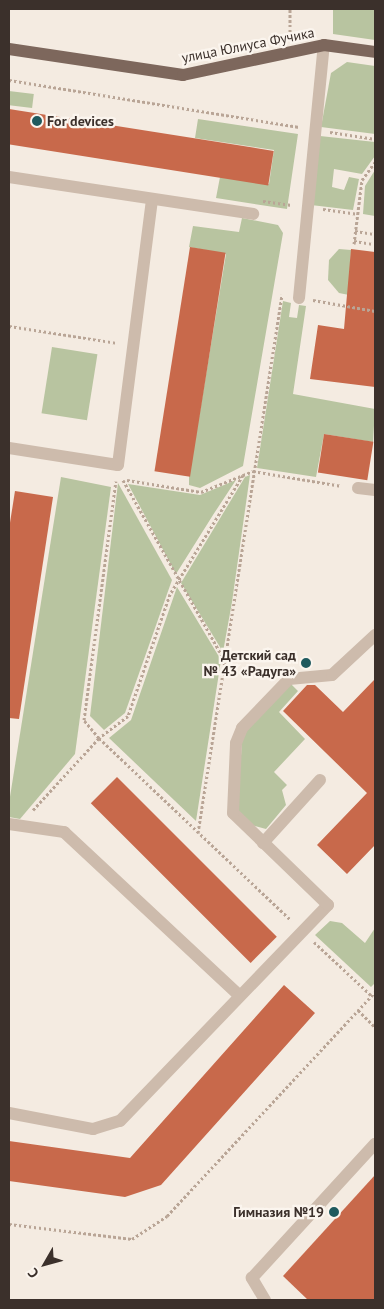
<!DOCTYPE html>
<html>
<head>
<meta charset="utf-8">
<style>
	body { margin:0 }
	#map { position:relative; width:384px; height:1309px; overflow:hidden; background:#f4ebe1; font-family:"PT Sans",sans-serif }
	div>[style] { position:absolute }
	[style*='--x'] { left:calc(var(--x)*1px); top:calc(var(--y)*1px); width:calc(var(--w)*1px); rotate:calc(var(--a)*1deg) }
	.green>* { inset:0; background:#b8c4a0; transform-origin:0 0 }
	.building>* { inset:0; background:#c8694b; transform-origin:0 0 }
	.path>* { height:3px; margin-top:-1.5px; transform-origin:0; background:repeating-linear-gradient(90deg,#b9a596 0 2.5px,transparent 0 5px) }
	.minor>* { height:12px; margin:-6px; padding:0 6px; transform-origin:6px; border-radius:6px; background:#cdbbac }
	.major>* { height:12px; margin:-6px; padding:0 6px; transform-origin:6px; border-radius:6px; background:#7d675c }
	.dots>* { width:14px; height:14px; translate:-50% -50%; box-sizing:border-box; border:2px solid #fbf5ee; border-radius:50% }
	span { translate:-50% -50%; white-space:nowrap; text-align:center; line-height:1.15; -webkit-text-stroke:4.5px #fbf5ee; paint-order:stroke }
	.street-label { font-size:14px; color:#3b302b }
	.poi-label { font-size:14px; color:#3b302b; font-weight:700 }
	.left { translate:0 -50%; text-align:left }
	.right { translate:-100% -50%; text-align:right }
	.frame { position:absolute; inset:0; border:10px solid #3b302b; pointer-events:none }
	.north { position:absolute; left:20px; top:1239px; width:50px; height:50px; -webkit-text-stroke:4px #fbf5ee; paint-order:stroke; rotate:232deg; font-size:14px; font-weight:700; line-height:20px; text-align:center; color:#3b302b }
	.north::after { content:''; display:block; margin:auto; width:18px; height:22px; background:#3b302b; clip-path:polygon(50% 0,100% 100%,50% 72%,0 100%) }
</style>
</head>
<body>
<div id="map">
	<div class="green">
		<i style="clip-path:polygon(333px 9px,375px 9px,375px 40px,333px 34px)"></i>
		<i style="clip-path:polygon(347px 62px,375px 66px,375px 134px,321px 127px,331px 73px)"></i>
		<i style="left:9px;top:91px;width:25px;height:14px;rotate:7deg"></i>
		<i style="clip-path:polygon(198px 119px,298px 134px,287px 209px,216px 198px,220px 177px,269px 184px,274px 150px,195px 138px)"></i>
		<i style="clip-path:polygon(320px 136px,375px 142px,375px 156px,362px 174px,334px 169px,332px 187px,344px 190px,349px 177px,359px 179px,353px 210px,311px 205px)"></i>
		<i style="clip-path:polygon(375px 170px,375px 216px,363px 214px,365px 186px)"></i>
		<i style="clip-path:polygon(242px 218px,278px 225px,283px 233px,243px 466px,200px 488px,189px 485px,189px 477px,226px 254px,189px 247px,193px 226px,239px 232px)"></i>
		<i style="clip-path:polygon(339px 249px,351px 250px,349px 295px,339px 293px,328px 280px,329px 260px)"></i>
		<i style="clip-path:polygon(283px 301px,291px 303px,289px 317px,297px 318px,299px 305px,306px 306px,293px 394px,375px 409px,373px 442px,324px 434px,316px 477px,257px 468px)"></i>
		<i style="left:52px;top:347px;width:46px;height:67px;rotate:9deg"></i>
		<i style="clip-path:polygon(250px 475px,232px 602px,223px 652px,181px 583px,245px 477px)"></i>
		<i style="clip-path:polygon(61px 477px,111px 487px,75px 754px,20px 819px,9px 817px,9px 803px)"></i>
		<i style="clip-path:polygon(236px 480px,213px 515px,176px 574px,128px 484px,200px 495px)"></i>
		<i style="clip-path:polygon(118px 483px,172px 580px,125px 713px,104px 730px,90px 716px)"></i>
		<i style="clip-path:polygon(177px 587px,221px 660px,196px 821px,109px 738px,131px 720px)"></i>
		<i style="clip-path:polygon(291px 684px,298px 691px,279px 712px,305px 739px,274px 772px,287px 785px,282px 790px,286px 805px,266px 829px,251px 825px,237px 810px,242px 742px,246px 730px)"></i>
		<i style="clip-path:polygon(330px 921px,342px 923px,365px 943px,375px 928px,375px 983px,371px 987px,315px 935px)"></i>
	</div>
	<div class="building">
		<i style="left:9px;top:109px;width:268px;height:35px;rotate:9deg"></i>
		<i style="left:190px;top:247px;width:36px;height:227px;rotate:9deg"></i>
		<i style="clip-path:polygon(351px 249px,375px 252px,375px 387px,310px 379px,318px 325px,344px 329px)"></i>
		<i style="left:324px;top:434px;width:50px;height:39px;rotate:9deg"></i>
		<i style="clip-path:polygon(15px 491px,53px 497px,19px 719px,9px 718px,9px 529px)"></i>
		<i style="clip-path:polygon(375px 679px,375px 845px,347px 874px,317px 845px,367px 793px,283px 711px,307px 685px,315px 685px,343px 712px)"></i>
		<i style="left:117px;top:777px;width:226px;height:37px;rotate:45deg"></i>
		<i style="clip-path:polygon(284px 985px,315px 1013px,161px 1185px,125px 1197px,9px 1181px,9px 1141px,130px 1158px)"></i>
		<i style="clip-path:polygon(375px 1175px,375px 1300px,308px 1300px,283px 1276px)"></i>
	</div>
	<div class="path">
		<i style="--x:290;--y:37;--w:28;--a:-90"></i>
		<i style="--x:9;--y:80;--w:294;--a:9.2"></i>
		<i style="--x:330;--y:132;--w:46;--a:8.8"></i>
		<i style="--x:263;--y:201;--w:29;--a:8"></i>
		<i style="--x:323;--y:209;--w:34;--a:8"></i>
		<i style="--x:355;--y:231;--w:20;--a:9"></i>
		<i style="--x:354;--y:241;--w:20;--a:9"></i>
		<i style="--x:354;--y:244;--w:64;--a:-82.9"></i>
		<i style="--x:362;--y:180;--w:22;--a:-54"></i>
		<i style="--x:313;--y:300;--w:63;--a:10.1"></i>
		<i style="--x:9;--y:326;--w:109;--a:8.9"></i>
		<i style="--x:243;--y:475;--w:140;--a:121.5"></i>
		<i style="--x:170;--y:594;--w:129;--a:109"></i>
		<i style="--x:128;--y:716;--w:36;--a:143"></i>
		<i style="--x:99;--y:738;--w:265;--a:43.5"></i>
		<i style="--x:123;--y:480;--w:206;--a:60.6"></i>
		<i style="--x:127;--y:480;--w:75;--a:9.2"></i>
		<i style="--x:201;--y:492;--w:56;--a:-22"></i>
		<i style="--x:253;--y:471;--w:90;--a:9.6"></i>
		<i style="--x:33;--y:810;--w:98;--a:-47.5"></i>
		<i style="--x:99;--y:738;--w:23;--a:-130"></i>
		<i style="--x:84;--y:720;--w:241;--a:-82.4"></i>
		<i style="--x:198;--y:833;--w:545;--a:-81.13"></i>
		<i style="--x:314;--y:942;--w:79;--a:43"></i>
		<i style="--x:358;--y:1010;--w:24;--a:45"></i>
		<i style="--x:9;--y:1224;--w:124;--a:7"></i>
		<i style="--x:132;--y:1239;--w:42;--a:-33.3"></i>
		<i style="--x:167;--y:1216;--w:306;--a:-47.1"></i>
	</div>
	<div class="minor">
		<i style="--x:9;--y:177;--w:247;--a:8.6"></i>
		<i style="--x:299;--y:298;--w:254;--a:-84.4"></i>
		<i style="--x:9;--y:448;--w:110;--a:8.9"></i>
		<i style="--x:118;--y:465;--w:268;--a:-82.7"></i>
		<i style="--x:358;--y:488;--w:17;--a:7"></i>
		<i style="--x:9;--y:824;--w:56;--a:8.3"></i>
		<i style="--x:64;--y:832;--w:239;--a:43"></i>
		<i style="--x:263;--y:843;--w:85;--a:-47.9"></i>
		<i style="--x:9;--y:1113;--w:86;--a:10.8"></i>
		<i style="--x:93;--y:1129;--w:28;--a:-17"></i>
		<i style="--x:120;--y:1121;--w:300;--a:-46.1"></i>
		<i style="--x:328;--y:905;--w:132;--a:-135.9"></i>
		<i style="--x:233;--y:813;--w:70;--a:-87.5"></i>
		<i style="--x:236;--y:743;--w:16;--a:-68"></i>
		<i style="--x:242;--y:728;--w:68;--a:-46.2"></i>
		<i style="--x:289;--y:679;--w:43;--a:-5.3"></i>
		<i style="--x:332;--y:675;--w:59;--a:-42.9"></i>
		<i style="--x:265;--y:1300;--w:26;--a:-121"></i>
		<i style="--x:252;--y:1278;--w:182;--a:-47.5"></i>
	</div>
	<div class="major">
		<i style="--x:9;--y:49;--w:176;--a:8.5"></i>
		<i style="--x:183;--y:75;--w:144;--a:-12"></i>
		<i style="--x:324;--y:45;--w:51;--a:7.8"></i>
	</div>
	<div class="dots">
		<i style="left:37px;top:121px;background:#1f5a5e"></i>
		<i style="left:306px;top:663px;background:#1f5a5e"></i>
		<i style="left:334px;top:1212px;background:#1f5a5e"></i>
	</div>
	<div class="street-label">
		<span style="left:248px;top:45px;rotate:-11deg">улица Юлиуса Фучика</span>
	</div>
	<div class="poi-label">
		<span class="left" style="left:47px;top:121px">For devices</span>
		<span class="right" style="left:296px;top:663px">Детский сад<br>№ 43 «Радуга»</span>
		<span class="right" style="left:324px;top:1212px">Гимназия №19</span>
	</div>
	<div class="frame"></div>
	<div class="north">С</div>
</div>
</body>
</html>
